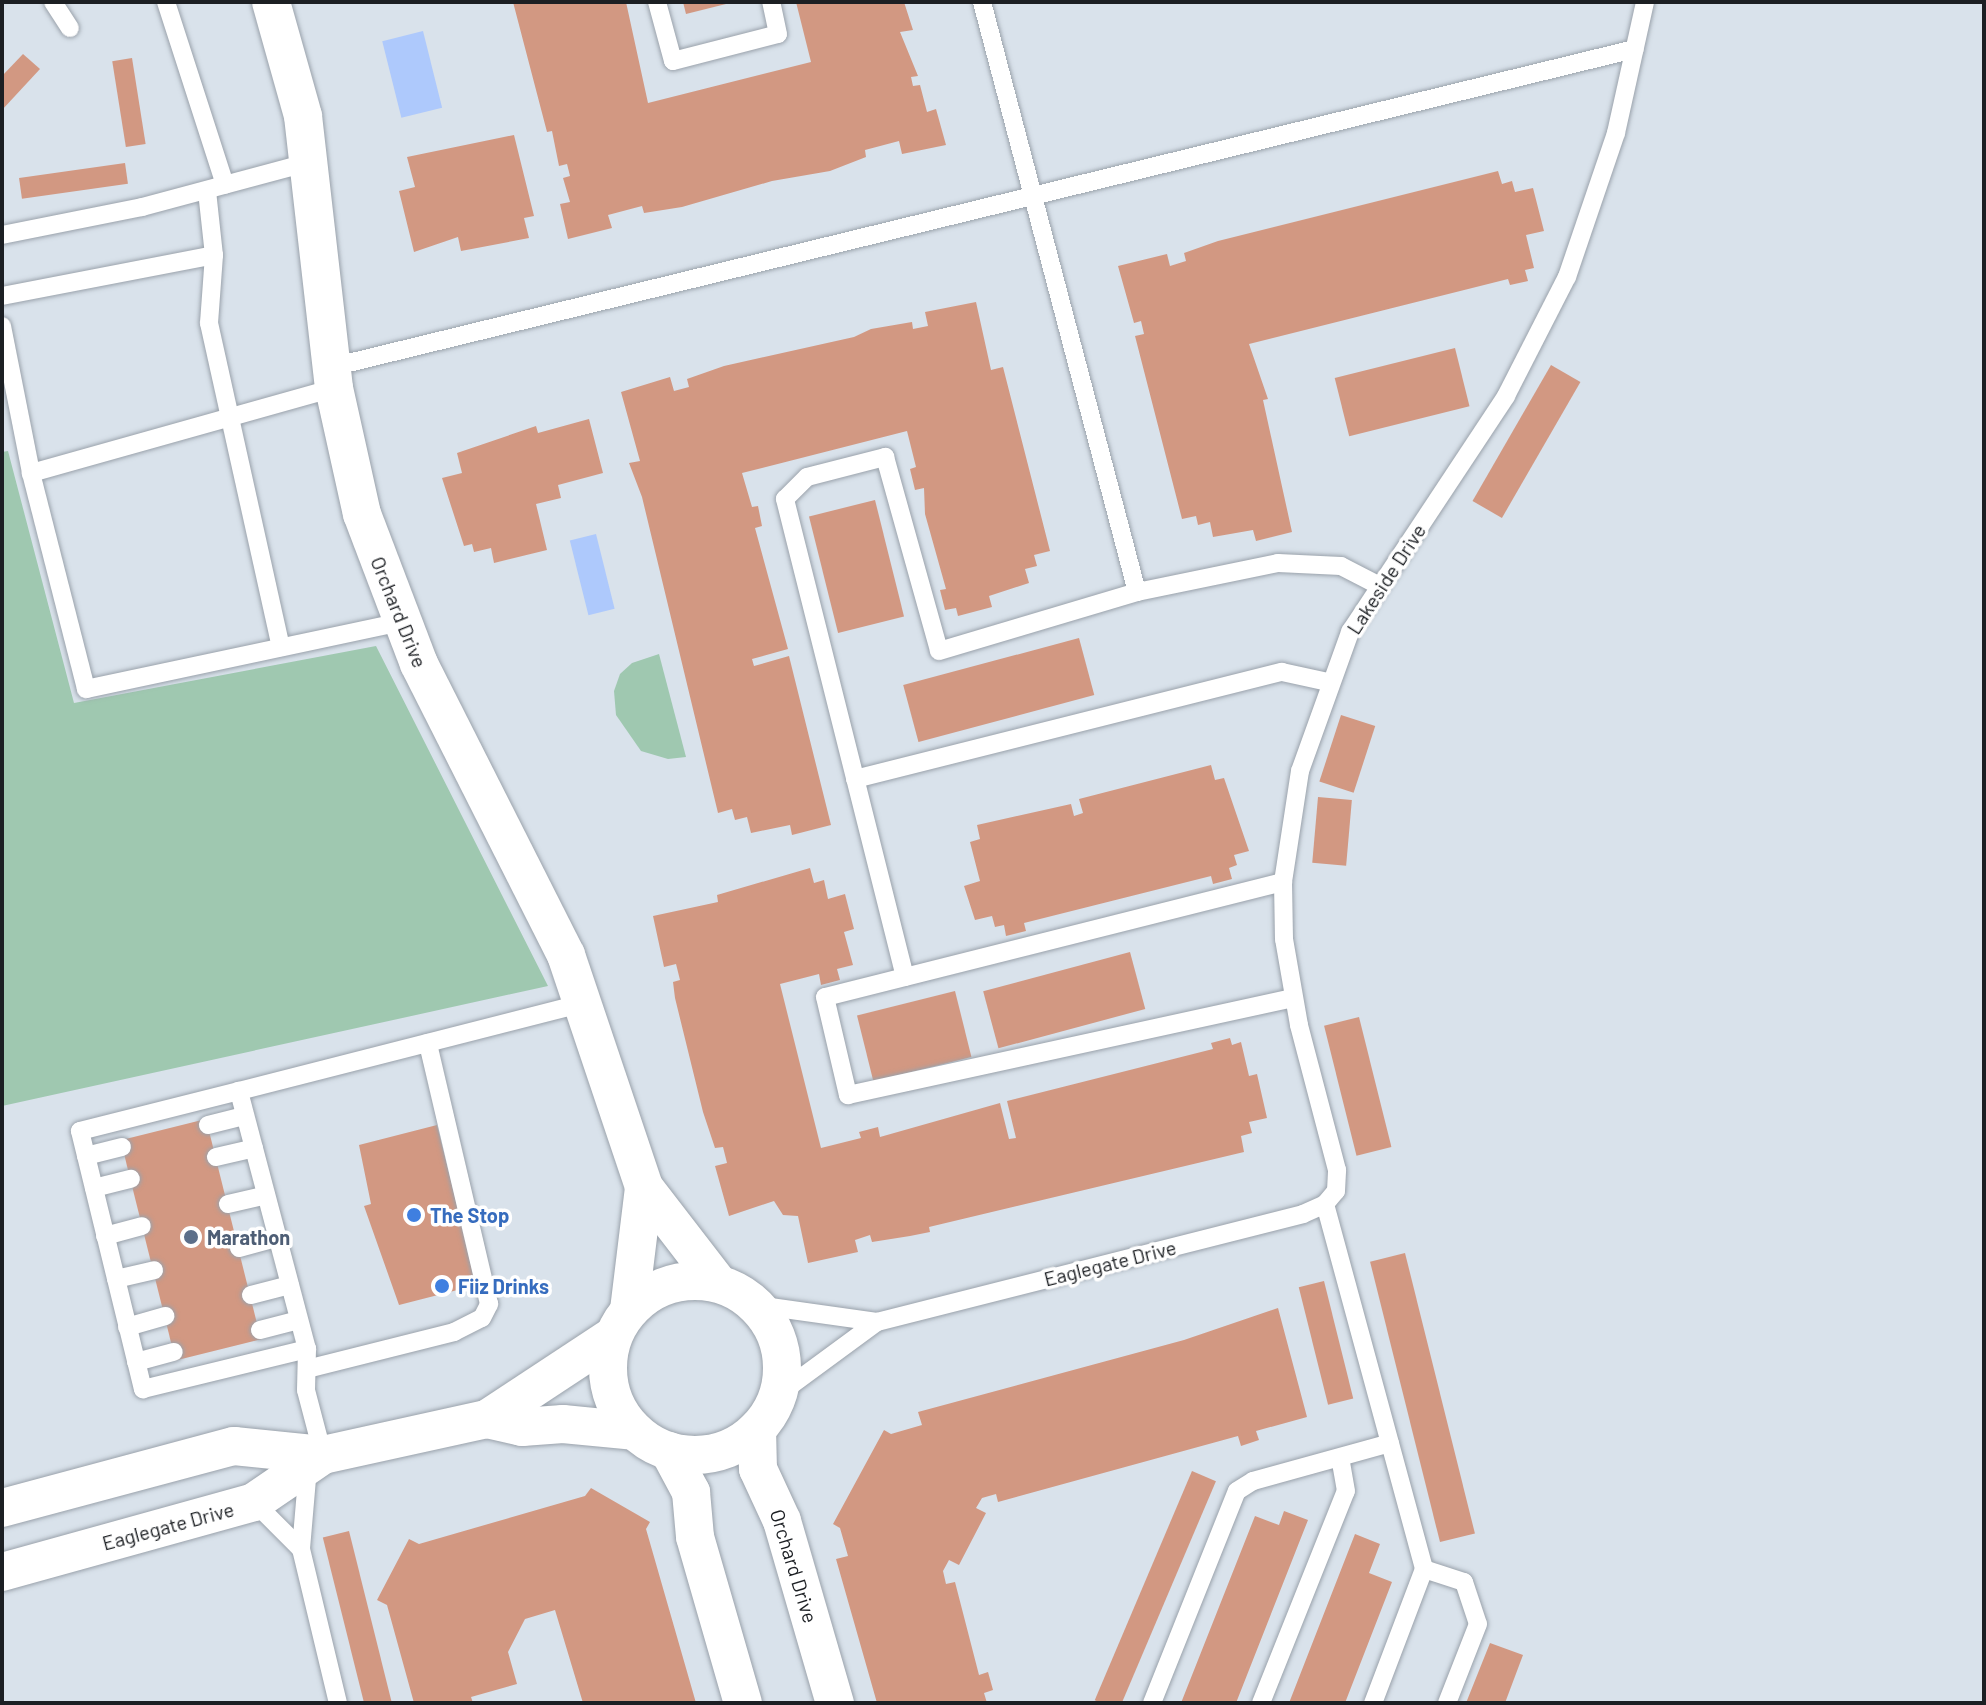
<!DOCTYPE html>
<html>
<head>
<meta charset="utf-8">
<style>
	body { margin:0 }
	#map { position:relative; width:1986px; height:1705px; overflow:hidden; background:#d9e2eb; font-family:Barlow,sans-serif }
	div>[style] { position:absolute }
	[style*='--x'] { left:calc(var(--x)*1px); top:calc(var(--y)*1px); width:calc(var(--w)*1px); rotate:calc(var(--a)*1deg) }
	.green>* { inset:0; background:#9fc8b0 }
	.water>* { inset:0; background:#aec9fc; transform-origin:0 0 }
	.building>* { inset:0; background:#d29882; transform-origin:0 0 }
	.roads { filter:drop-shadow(0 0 2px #9aa2ab) drop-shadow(0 0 2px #9aa2ab) }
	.service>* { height:18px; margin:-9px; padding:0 9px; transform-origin:9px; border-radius:9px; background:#fff }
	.minor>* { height:38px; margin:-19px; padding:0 19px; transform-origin:19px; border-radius:19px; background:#fff }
	.minor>.ring { margin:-19px; padding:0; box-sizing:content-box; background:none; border:38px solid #fff; border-radius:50% }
	.dots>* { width:22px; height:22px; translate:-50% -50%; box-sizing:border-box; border:4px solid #fff; border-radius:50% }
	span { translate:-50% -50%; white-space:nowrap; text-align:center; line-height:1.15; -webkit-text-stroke:7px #fff; paint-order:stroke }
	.street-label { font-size:20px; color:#1c1f23 }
	.shop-label { font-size:20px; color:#366cbe; font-weight:700 }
	.left { translate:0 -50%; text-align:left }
	.service-label { font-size:20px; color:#4e5e75; font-weight:700 }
	.frame { position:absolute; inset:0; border:4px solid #1c1f23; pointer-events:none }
</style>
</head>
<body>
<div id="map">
	<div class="green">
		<i style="clip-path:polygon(8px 451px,74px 703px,376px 646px,548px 986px,2px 1106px,2px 452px)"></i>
		<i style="clip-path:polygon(659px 654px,686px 757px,668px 759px,641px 751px,616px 715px,614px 691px,620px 674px,632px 663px)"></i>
	</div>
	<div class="water">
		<i style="left:423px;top:31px;width:79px;height:42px;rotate:76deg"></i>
		<i style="left:596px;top:534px;width:77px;height:27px;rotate:76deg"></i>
	</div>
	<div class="building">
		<i style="clip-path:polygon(513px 2px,626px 2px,648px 103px,811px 62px,796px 2px,904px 2px,913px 30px,900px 32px,918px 76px,911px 77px,913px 86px,920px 85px,927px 112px,936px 109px,946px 145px,902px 154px,899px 141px,865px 150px,866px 157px,830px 171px,772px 181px,682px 207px,644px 213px,642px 206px,608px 215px,612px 228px,568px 239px,560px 204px,570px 202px,563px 178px,570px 176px,567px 164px,559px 166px,552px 131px,547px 132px)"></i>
		<i style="clip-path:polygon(683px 2px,730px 2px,730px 3px,686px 14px)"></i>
		<i style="clip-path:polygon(23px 54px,40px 69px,2px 110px,2px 76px)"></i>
		<i style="left:132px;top:58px;width:87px;height:20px;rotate:81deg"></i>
		<i style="clip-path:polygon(514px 135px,534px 216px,524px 218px,529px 238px,461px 251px,458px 237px,414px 252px,399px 191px,415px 187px,407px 157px)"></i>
		<i style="left:125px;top:163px;width:21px;height:107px;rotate:82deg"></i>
		<i style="clip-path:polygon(1498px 171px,1502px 184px,1512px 181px,1515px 192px,1533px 188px,1544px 231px,1526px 235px,1534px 268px,1525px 270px,1528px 281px,1510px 285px,1508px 279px,1249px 344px,1268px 399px,1263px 400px,1292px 532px,1256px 541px,1253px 530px,1213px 537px,1210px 522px,1198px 525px,1196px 516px,1182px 519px,1135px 336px,1144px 334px,1141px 321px,1134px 323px,1118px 266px,1167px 254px,1170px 266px,1186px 261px,1184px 253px,1218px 241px)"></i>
		<i style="clip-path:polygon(976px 302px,991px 370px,1003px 367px,1050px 551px,1034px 555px,1037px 566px,1025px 569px,1029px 583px,989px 596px,992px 607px,958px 616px,956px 608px,945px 610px,940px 590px,946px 589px,925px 514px,924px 488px,915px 490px,910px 469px,916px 467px,907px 431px,742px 473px,752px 507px,758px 506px,762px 526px,755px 528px,788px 649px,752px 659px,754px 666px,789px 656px,831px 825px,792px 835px,790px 825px,751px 833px,747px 817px,735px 820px,732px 809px,718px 813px,642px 497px,629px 463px,640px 461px,621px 392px,670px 377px,674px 391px,689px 387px,687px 379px,724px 366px,854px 337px,871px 329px,912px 322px,913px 329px,928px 326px,925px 312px)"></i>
		<i style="left:1455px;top:348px;width:60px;height:124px;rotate:76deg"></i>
		<i style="left:1551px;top:365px;width:34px;height:157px;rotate:30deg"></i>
		<i style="clip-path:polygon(589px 419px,603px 473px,558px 485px,561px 498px,536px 504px,547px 550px,494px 563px,491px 548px,474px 552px,472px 544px,464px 546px,442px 478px,462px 473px,457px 453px,536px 426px,538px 433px)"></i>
		<i style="left:875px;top:500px;width:120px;height:68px;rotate:76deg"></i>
		<i style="left:1079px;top:638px;width:59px;height:182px;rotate:75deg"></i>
		<i style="left:1341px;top:715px;width:36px;height:70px;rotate:18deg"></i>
		<i style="clip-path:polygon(1211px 765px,1215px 780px,1224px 778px,1249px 851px,1234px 855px,1237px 865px,1229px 868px,1232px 879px,1213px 884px,1211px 876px,1024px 923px,1026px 931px,1006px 936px,1004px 925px,995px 927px,992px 916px,975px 920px,964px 886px,980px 881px,970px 842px,980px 839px,977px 825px,1071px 804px,1074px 816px,1083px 813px,1079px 799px)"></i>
		<i style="left:1318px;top:797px;width:34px;height:66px;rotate:5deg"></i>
		<i style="clip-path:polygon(810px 868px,814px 883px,824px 880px,828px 899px,845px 894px,854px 929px,844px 932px,853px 965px,837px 969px,840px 980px,821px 985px,819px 974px,780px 984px,821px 1148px,861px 1138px,859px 1132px,878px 1127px,880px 1137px,1000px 1103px,1009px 1139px,1016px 1138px,1007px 1101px,1213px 1049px,1211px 1043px,1230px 1038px,1232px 1045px,1241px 1042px,1249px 1076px,1257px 1074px,1267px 1118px,1249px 1122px,1252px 1133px,1241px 1136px,1244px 1152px,929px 1227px,930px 1232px,910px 1236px,872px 1242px,870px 1235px,855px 1240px,858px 1252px,808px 1263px,798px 1216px,783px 1215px,774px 1201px,729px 1216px,715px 1166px,727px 1163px,723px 1147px,715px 1148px,703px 1112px,675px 998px,673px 982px,680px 980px,676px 964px,664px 967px,653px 916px,718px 902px,717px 895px)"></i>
		<i style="left:1130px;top:952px;width:59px;height:152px;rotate:75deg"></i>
		<i style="left:955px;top:991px;width:68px;height:101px;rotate:76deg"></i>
		<i style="left:1359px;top:1017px;width:134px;height:36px;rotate:76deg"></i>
		<i style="left:206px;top:1119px;width:227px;height:88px;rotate:76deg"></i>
		<i style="clip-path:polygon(437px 1125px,477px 1285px,399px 1305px,364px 1206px,371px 1204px,359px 1145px)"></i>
		<i style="left:1405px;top:1253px;width:289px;height:36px;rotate:76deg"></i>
		<i style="left:1324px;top:1281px;width:121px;height:26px;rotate:76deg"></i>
		<i style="clip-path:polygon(1278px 1308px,1307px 1417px,1256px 1431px,1259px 1440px,1241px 1446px,1238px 1436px,998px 1502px,996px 1494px,982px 1498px,976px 1508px,986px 1513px,959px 1565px,949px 1560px,943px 1571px,946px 1584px,955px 1582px,979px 1675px,988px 1672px,993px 1690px,984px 1693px,987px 1703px,877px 1703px,836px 1559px,848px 1556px,840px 1528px,833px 1524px,884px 1430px,891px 1434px,922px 1425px,918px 1412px,1184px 1340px)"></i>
		<i style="left:1192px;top:1471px;width:26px;height:249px;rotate:23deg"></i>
		<i style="clip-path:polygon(591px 1488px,650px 1522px,646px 1529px,696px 1703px,583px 1703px,555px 1610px,525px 1619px,508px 1652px,517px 1684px,471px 1697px,473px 1703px,414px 1703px,387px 1605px,377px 1600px,409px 1539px,419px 1544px,464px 1531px,585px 1496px)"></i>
		<i style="clip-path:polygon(1284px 1511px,1308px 1520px,1236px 1703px,1181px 1703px,1255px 1516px,1279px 1525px)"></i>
		<i style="left:349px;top:1531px;width:177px;height:27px;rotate:76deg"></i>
		<i style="clip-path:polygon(1355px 1534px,1380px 1544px,1369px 1573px,1392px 1582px,1345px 1703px,1289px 1703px)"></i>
		<i style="clip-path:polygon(1490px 1643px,1523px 1655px,1505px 1703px,1466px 1703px)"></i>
	</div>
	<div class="roads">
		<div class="service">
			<i style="--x:53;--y:2;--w:31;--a:57"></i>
			<i style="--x:166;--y:2;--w:192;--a:72.1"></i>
			<i style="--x:657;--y:2;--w:61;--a:74.8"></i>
			<i style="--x:673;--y:61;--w:108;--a:-14.4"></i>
			<i style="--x:778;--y:34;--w:33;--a:-102"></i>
			<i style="--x:982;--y:2;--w:610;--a:75.28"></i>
			<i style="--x:207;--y:191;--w:64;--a:83.8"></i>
			<i style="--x:214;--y:255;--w:68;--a:94.2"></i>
			<i style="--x:209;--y:323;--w:332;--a:77.5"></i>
			<i style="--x:2;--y:235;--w:143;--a:-11.3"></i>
			<i style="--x:142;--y:207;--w:174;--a:-15"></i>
			<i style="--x:2;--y:296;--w:216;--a:-10.9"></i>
			<i style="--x:2;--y:326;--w:150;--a:78.8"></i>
			<i style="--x:332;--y:367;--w:1341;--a:-13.72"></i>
			<i style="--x:334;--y:388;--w:315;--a:164.3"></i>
			<i style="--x:31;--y:473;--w:223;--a:75.7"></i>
			<i style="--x:86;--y:689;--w:323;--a:-12"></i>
			<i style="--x:855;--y:779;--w:440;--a:-14.1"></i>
			<i style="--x:1282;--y:672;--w:47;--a:12.3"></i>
			<i style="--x:1283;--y:882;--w:472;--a:165.9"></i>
			<i style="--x:825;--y:997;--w:101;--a:76.8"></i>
			<i style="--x:848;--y:1095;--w:456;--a:-12.3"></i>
			<i style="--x:905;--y:977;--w:493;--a:-104.1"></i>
			<i style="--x:785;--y:499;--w:31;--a:-45"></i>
			<i style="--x:807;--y:477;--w:81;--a:-14.4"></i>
			<i style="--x:885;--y:457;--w:201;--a:74.4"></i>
			<i style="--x:939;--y:651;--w:207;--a:-16.6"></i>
			<i style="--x:1137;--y:592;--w:144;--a:-11.6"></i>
			<i style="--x:1278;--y:563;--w:63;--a:2.7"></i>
			<i style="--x:1341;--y:566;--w:42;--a:27.2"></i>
			<i style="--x:239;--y:1091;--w:164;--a:165.9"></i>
			<i style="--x:80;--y:1131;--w:266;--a:76.3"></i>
			<i style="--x:143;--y:1389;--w:169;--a:-13.7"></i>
			<i style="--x:208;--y:1125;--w:38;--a:-14"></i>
			<i style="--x:86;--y:1156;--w:37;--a:-14"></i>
			<i style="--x:216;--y:1157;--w:39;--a:-13"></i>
			<i style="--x:94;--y:1188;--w:38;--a:-14"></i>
			<i style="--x:228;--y:1204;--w:39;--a:-13"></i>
			<i style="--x:1325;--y:1204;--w:378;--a:74.8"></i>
			<i style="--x:1424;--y:1569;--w:143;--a:110.8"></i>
			<i style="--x:105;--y:1236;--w:38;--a:-15"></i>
			<i style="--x:239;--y:1248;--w:39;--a:-15"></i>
			<i style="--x:116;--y:1279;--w:39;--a:-13"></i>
			<i style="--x:251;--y:1295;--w:40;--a:-14.4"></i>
			<i style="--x:756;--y:1305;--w:122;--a:8"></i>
			<i style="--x:127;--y:1327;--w:40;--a:-16"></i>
			<i style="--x:260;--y:1330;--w:40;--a:-14.4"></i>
			<i style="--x:136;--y:1362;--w:39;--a:-15"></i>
			<i style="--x:307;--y:1369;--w:152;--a:-14.1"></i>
			<i style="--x:454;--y:1332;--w:31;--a:-27"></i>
			<i style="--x:482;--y:1318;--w:16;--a:-63"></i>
			<i style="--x:489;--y:1304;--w:268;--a:-103.2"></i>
			<i style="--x:779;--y:1394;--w:122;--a:-36.3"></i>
			<i style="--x:877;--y:1322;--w:439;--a:-14.2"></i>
			<i style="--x:1303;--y:1214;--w:24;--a:-24"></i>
			<i style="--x:1325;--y:1204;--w:17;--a:-50"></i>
			<i style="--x:1336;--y:1191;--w:21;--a:-87"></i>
			<i style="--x:1337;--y:1170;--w:150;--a:-104.7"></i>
			<i style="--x:1299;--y:1025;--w:87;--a:-99.9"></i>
			<i style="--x:1284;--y:939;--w:57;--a:-91"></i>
			<i style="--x:1283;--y:882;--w:112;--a:-81.3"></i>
			<i style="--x:1300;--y:771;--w:148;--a:-70.2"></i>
			<i style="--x:1350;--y:632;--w:283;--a:-56.5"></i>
			<i style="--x:1506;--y:396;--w:134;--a:-62.9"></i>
			<i style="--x:1567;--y:277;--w:152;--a:-71.2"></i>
			<i style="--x:1616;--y:133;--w:134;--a:-77.5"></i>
			<i style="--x:323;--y:1455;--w:67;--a:-104.7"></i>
			<i style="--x:306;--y:1390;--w:41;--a:-88.6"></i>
			<i style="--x:307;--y:1349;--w:267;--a:-104.8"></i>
			<i style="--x:239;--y:1091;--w:355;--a:-14.3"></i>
			<i style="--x:308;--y:1467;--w:82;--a:94.9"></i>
			<i style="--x:301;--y:1549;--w:158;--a:76.5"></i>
			<i style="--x:254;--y:1502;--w:66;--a:45"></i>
			<i style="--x:1424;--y:1569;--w:42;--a:18"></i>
			<i style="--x:1464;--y:1582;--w:44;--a:71.6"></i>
			<i style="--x:1478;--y:1624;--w:85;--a:111.4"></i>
			<i style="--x:1152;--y:1703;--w:228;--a:-68.2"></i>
			<i style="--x:1237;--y:1491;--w:19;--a:-32"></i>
			<i style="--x:1253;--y:1481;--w:142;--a:-15.5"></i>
			<i style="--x:1261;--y:1703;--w:228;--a:-68.2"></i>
			<i style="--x:1346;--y:1491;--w:34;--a:-100"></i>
		</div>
		<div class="minor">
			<i style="--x:271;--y:2;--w:118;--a:74.3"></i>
			<i style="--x:303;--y:116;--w:274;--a:83.5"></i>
			<i style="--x:334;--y:388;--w:129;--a:77.5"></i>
			<i style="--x:362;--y:514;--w:160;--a:69.2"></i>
			<i style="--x:419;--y:664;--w:326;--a:63.2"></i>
			<i style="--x:566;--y:955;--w:245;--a:71.4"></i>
			<i style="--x:644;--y:1187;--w:121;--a:52.4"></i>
			<i class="ring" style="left:608px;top:1281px;width:136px;height:136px"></i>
			<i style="--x:629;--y:1310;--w:124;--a:-83"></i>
			<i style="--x:487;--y:1419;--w:36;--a:13"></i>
			<i style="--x:522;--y:1427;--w:41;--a:-4.2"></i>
			<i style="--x:563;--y:1424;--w:71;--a:5.6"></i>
			<i style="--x:757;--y:1429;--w:40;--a:88.6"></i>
			<i style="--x:758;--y:1469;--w:57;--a:65.2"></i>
			<i style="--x:782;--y:1521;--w:190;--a:73.8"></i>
			<i style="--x:669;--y:1451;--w:47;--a:61.8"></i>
			<i style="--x:691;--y:1492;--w:45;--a:84.9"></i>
			<i style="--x:695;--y:1537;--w:173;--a:73.9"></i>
			<i style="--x:2;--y:1508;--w:240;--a:-15"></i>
			<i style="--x:234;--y:1446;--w:89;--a:5.8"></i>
			<i style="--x:323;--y:1455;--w:168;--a:-12.4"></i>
			<i style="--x:487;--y:1419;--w:151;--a:-33.4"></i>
			<i style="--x:2;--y:1572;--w:262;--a:-15.5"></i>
			<i style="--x:254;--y:1502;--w:83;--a:-34.3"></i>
		</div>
	</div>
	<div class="dots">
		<i style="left:414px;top:1215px;background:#3f7fe0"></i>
		<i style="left:191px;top:1237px;background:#5c6f8a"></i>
		<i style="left:442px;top:1286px;background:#3f7fe0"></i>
	</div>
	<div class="street-label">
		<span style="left:1386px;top:579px;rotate:-57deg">Lakeside Drive</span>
		<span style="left:399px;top:612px;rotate:68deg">Orchard Drive</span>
		<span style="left:1110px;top:1263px;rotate:-14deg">Eaglegate Drive</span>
		<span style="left:168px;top:1526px;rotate:-15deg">Eaglegate Drive</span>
		<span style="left:794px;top:1566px;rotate:73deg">Orchard Drive</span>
	</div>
	<div class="shop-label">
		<span class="left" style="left:430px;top:1215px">The Stop</span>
		<span class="left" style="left:458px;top:1286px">Fiiz Drinks</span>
	</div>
	<div class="service-label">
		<span class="left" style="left:207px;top:1237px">Marathon</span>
	</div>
	<div class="frame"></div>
</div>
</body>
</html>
